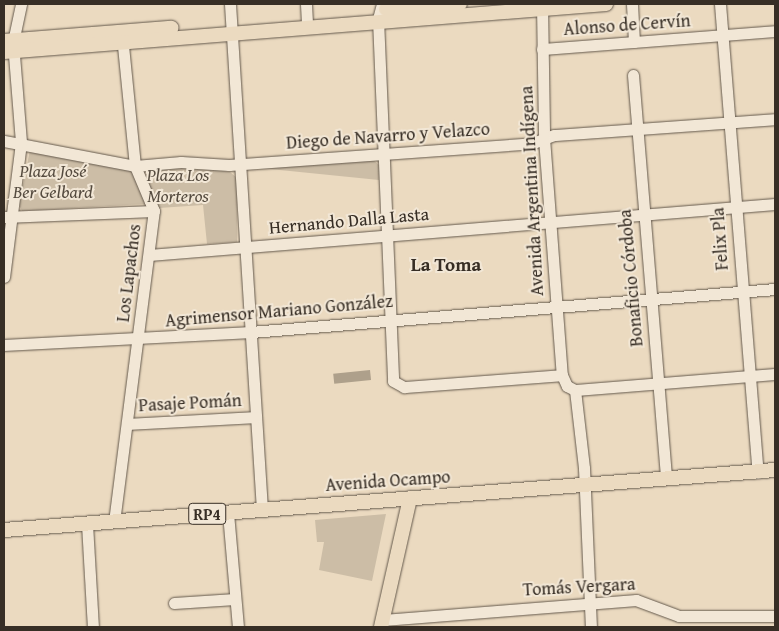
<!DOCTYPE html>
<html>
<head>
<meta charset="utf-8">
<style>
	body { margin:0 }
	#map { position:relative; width:779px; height:631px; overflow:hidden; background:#ebdac0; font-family:"Gentium Book Plus",serif }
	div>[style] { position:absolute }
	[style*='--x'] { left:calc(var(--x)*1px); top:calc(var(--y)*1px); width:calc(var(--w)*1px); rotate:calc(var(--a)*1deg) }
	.green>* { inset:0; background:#ccbda6 }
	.water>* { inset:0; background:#aea08b; transform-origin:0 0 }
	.roads { filter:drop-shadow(0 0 1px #64594c) drop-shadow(0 0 1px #64594c) }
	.minor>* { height:11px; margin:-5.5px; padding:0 5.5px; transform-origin:5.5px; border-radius:5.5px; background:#f2e7d6 }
	.major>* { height:14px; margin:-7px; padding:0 7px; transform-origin:7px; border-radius:7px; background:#ebdac0 }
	span { translate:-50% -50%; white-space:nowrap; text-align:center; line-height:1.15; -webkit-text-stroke:4px #f2e7d6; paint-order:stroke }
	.shield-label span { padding:1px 4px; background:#f2e7d6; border:1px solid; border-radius:4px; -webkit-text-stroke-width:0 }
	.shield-label { font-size:16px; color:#372e25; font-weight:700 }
	.street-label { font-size:18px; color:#372e25 }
	.park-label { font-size:18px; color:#554b3f; font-style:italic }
	.neighbourhood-label { font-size:19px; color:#372e25; font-weight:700 }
	.frame { position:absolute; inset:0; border:5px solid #372e25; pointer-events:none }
</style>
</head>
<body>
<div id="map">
	<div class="green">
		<i style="clip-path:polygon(30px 150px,132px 170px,145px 204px,22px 211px,19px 205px)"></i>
		<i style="clip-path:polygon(373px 160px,379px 165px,379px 180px,260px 168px)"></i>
		<i style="clip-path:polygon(197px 167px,230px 172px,237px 178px,237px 242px,207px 244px,203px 205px,159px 208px,145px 175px,147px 169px)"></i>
		<i style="clip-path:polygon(386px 514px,372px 581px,319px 570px,324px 542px,317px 542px,315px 520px)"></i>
	</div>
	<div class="water">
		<i style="left:370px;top:370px;width:10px;height:37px;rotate:84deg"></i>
	</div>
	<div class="roads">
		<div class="minor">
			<i style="--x:230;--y:4;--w:507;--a:86.38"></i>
			<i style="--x:306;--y:4;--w:21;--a:87"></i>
			<i style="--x:382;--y:4;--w:16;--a:105"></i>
			<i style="--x:378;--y:19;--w:362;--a:87.6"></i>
			<i style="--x:393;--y:381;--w:13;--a:29"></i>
			<i style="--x:404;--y:387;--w:158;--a:-4.3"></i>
			<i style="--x:542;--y:4;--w:134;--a:89.1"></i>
			<i style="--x:544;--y:138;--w:238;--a:85.7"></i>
			<i style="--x:562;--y:375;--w:12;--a:66"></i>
			<i style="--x:567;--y:386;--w:9;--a:27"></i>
			<i style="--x:575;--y:390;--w:201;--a:-4.6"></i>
			<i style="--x:632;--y:4;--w:38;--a:87"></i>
			<i style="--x:720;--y:4;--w:470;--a:85.4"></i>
			<i style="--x:542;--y:49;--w:234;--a:-4.4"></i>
			<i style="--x:633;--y:75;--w:405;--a:85.3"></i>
			<i style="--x:4;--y:141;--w:133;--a:10.8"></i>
			<i style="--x:135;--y:166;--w:46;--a:-5"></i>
			<i style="--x:181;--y:162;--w:48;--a:3.6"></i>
			<i style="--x:229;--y:165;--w:305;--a:-4.1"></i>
			<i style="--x:533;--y:143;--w:22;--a:-21"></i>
			<i style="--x:554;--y:135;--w:222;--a:-4.1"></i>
			<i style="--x:4;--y:217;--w:150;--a:-2.3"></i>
			<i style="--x:149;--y:255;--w:628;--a:-4.66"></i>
			<i style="--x:4;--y:277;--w:136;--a:-82.8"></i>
			<i style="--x:21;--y:142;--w:100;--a:-94.6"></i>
			<i style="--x:13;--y:42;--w:39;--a:-78"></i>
			<i style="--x:4;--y:345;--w:247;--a:-3"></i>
			<i style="--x:251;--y:332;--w:526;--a:-4.69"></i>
			<i style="--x:575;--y:390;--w:79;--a:83.4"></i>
			<i style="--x:584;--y:468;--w:159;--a:87.5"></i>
			<i style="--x:127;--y:424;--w:129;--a:-3.1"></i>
			<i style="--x:228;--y:513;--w:114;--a:85"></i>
			<i style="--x:114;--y:522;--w:314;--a:-82.7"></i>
			<i style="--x:154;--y:211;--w:49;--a:-112.9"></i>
			<i style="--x:135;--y:166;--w:131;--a:-95.7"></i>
			<i style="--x:87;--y:524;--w:103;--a:86.7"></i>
			<i style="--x:174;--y:603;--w:61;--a:-3.8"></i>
			<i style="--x:383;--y:620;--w:254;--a:-4.5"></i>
			<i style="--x:636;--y:600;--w:46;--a:20.4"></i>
			<i style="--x:679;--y:616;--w:96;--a:0"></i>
		</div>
		<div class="major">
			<i style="--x:386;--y:9;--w:74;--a:-3.9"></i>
			<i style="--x:4;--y:41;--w:168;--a:-4.5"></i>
			<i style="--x:4;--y:52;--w:604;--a:-4.56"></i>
			<i style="--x:4;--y:530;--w:773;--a:-4.45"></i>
			<i style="--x:381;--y:627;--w:132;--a:-77.3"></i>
		</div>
	</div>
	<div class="shield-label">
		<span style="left:207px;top:514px">RP4</span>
	</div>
	<div class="street-label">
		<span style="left:627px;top:25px;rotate:-4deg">Alonso de Cervín</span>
		<span style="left:388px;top:136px;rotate:-4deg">Diego de Navarro y Velazco</span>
		<span style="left:532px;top:191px;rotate:-93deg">Avenida Argentina Indígena</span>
		<span style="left:349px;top:221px;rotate:-5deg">Hernando Dalla Lasta</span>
		<span style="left:720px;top:239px;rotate:-94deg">Felix Pla</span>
		<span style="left:129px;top:273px;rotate:-83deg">Los Lapachos</span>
		<span style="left:631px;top:278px;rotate:-95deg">Bonaficio Córdoba</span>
		<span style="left:279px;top:311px;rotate:-5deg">Agrimensor Mariano González</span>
		<span style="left:190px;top:403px;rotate:-3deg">Pasaje Pomán</span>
		<span style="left:388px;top:481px;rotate:-4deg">Avenida Ocampo</span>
		<span style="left:579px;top:587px;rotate:-3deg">Tomás Vergara</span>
	</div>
	<div class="park-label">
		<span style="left:53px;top:182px">Plaza José<br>Ber Gelbard</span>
		<span style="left:178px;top:186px">Plaza Los<br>Morteros</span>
	</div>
	<div class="neighbourhood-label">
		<span style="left:446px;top:265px">La Toma</span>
	</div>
	<div class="frame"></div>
</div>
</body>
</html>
